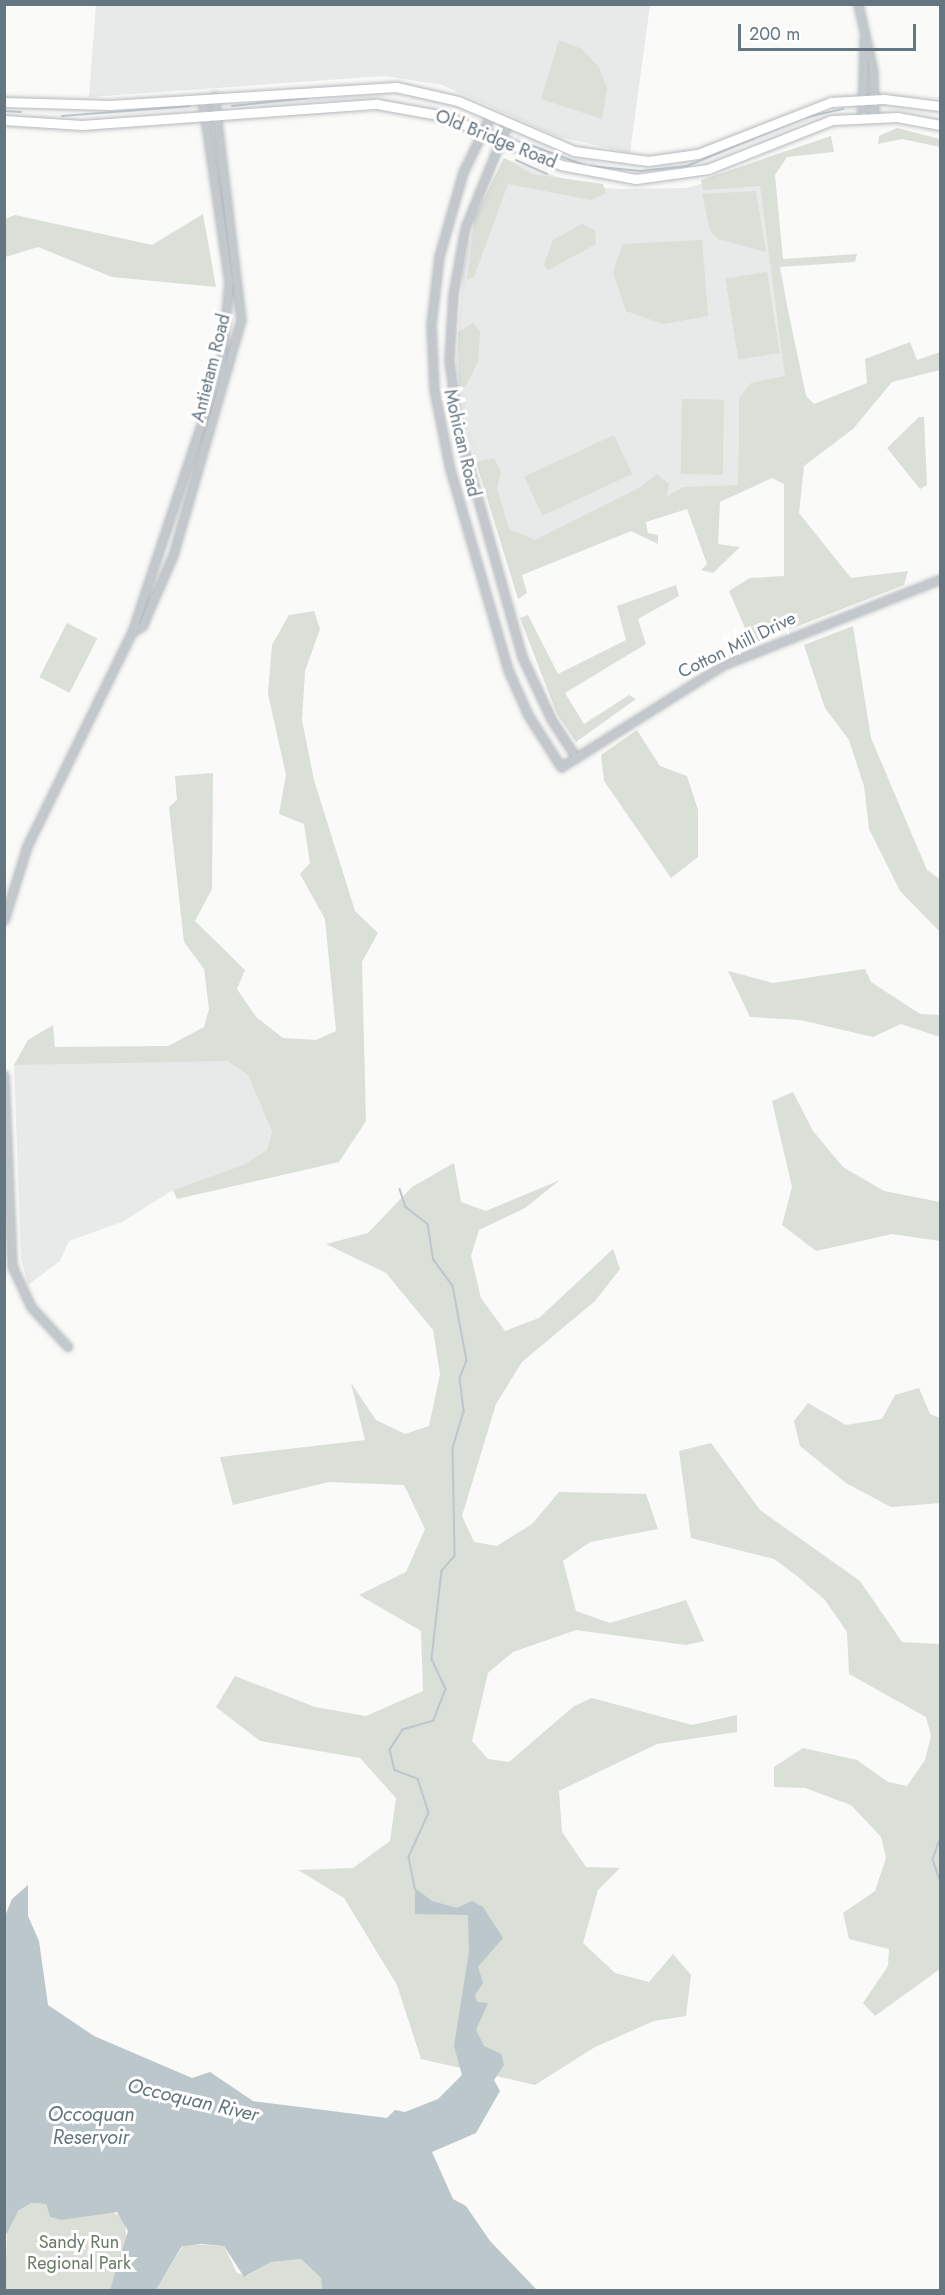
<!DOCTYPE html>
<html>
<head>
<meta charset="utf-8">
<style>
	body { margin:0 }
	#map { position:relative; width:945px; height:2295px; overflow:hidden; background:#fafaf8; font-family:Jost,sans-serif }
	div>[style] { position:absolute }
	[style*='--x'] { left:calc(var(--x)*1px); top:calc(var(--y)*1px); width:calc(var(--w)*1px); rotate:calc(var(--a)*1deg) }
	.built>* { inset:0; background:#e8e9e9 }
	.green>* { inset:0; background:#dadfd7; transform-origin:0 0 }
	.water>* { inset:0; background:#bbc7cb }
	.stream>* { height:1.5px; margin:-0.75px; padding:0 0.75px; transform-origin:0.75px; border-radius:0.75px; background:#bbc7cb }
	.roads { filter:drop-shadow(0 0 2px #b5babe) drop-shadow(0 0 2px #b5babe) }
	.minor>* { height:7px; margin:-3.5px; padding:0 3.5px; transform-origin:3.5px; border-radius:3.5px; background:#c3c8cc }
	.major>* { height:9px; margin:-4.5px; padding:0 4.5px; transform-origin:4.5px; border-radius:4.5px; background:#fff }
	span { translate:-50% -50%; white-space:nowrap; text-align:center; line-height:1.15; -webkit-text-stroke:6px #fff; paint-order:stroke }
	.street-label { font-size:18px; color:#657683 }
	.park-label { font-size:18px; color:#687a64 }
	.water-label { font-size:20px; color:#60757c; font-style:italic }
	.frame { position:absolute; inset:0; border:6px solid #657683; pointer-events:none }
	.scale { position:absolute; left:738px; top:24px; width:178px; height:27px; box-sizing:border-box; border:3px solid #657683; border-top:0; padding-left:8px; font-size:18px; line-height:21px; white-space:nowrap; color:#657683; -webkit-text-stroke:4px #fff; paint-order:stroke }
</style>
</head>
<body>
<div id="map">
	<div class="built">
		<i style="clip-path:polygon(96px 5px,650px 5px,630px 153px,559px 137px,442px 85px,385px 76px,89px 97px)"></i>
		<i style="clip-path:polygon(504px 158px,584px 186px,620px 189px,686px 188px,764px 167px,799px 377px,739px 402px,738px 485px,507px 557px,469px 439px,456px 365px,463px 271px,475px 217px)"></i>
		<i style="clip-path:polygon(148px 1060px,227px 1061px,248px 1075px,272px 1132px,267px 1150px,243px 1165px,173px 1190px,122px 1222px,69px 1241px,60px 1261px,28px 1285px,21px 1258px,14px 1065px)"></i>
	</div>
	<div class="green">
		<i style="clip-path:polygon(559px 40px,582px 49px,599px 67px,607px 88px,602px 119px,541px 99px)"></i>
		<i style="clip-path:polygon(897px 128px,940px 139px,940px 147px,902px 139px,878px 144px,879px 136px)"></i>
		<i style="clip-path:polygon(831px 136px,834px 152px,787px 157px,775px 175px,783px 259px,857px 254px,855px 262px,779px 267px,806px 396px,814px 404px,867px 383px,865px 359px,910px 342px,917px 360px,940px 352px,940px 370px,892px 382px,853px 429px,804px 466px,799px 513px,851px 578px,908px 571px,904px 585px,752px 644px,729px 591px,750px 578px,784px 576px,784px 484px,772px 478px,720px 502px,718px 544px,740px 547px,713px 573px,701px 570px,707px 564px,687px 509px,646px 522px,648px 533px,658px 535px,658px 544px,631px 531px,522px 575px,527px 593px,518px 599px,476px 462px,494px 458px,501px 471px,497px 488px,509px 529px,535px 540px,639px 488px,657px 474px,669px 484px,666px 497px,684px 487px,738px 485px,739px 398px,751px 383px,785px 376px,760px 186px,703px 190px,701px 180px)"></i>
		<i style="clip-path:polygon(504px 158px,532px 174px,603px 184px,606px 193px,591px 200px,508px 184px,474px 277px,467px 280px,475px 217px)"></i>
		<i style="clip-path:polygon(756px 191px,766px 252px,718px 239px,710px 231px,702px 194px)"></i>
		<i style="clip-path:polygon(203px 214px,216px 287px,112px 277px,38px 247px,5px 257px,5px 219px,15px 215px,152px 245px)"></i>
		<i style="clip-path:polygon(582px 224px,595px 230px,596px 244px,548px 270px,544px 265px,553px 240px)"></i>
		<i style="clip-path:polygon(702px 240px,708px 316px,663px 324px,626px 311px,613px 272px,623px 244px)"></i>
		<i style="left:767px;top:272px;width:82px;height:42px;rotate:81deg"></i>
		<i style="clip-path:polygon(473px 323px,480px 331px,478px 362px,465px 387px,459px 388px,458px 332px)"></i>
		<i style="left:682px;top:399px;width:42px;height:75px;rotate:1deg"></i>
		<i style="clip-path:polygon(919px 417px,924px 417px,927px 485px,920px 489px,887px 448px)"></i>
		<i style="left:614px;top:435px;width:43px;height:99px;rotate:65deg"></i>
		<i style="clip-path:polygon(676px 585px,679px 596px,638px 619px,646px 644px,565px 693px,584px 724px,629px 695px,636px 699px,576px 742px,557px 714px,520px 618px,528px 615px,558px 674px,626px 640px,617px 606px)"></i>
		<i style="clip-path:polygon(314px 611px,320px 629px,305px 671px,302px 720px,314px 780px,355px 911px,378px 933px,362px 962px,366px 1121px,339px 1162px,177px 1199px,173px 1190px,243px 1165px,267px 1150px,272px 1132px,248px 1075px,227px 1061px,14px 1065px,28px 1040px,53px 1025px,55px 1047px,168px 1046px,204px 1027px,209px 1009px,204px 969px,184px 942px,169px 807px,177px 800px,175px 776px,213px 773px,212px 889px,195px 921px,245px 970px,237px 989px,256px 1017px,283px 1038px,316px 1040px,336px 1031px,325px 919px,300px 874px,310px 863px,304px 824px,279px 814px,286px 775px,268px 694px,272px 645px,289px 615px)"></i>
		<i style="left:67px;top:623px;width:34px;height:61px;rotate:27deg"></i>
		<i style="clip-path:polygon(853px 626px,871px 738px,927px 870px,940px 879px,940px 932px,900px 891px,869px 829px,864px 786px,849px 740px,825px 708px,804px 645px)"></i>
		<i style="clip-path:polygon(637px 730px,660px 766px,687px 776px,698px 810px,698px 857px,671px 878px,604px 781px,601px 755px)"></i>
		<i style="clip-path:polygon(865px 969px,871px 982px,920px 1014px,940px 1015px,940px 1037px,901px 1024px,873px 1037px,800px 1020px,750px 1017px,728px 971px,773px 983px)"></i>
		<i style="clip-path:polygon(793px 1092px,813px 1131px,843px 1167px,884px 1191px,940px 1202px,940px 1241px,892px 1234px,816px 1251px,782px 1225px,792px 1187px,772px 1101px)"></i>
		<i style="clip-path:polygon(454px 1163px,461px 1202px,486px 1211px,560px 1180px,525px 1208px,479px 1230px,471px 1256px,481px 1298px,505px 1331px,539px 1318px,613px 1249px,620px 1269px,595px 1301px,522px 1362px,496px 1404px,462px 1516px,474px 1542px,497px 1546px,532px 1524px,559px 1492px,646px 1494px,658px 1529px,590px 1542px,563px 1561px,576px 1611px,610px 1623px,686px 1600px,704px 1641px,686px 1645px,576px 1630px,513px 1652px,488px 1673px,472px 1741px,488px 1759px,509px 1762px,574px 1706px,592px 1698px,692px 1725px,737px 1715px,737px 1732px,657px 1744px,559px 1791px,562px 1832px,586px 1867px,620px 1868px,598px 1890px,583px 1943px,615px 1973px,649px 1982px,673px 1954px,691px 1975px,686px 2016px,654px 2021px,595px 2047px,535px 2085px,421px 2059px,397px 1985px,344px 1898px,298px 1870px,353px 1868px,390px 1841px,396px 1798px,360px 1758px,260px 1741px,216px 1707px,235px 1676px,315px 1707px,366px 1716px,423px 1691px,421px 1631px,359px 1595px,406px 1572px,425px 1529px,404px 1485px,329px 1482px,233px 1505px,220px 1457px,365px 1440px,351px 1383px,376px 1420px,405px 1434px,429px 1426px,440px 1374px,433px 1330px,386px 1273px,326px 1244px,368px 1233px,412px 1187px)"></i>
		<i style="clip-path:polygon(919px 1388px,930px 1414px,940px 1418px,940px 1503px,891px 1507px,846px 1483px,800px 1446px,794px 1421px,808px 1403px,846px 1425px,882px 1419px,895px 1395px)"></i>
		<i style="clip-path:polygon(711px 1443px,760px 1510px,860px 1581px,902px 1642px,940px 1644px,940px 1969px,875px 2016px,863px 2003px,888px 1966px,889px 1949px,849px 1939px,843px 1913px,875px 1891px,886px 1858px,881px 1837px,851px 1805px,805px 1788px,774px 1787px,774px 1767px,803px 1748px,857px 1760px,888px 1782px,907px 1786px,925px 1760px,931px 1736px,926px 1717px,849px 1674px,847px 1632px,825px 1600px,797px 1576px,774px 1559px,691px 1538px,679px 1451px)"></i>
		<i style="clip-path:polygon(31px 2203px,46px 2204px,50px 2217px,61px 2220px,108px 2210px,125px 2218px,127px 2245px,110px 2290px,5px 2290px,7px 2229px,18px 2211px)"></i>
		<i style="clip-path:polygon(184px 2244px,224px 2246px,237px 2273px,247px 2276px,271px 2262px,301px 2259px,321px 2278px,322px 2290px,156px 2290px)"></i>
	</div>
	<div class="water">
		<i style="clip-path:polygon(28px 1885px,28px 1916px,39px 1941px,48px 2005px,94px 2036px,192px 2078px,210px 2072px,253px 2101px,387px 2118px,395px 2110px,405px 2112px,438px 2099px,462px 2075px,454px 2046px,469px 1951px,468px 1915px,415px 1914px,415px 1888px,432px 1901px,457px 1908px,472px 1901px,483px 1907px,503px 1938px,478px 1967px,483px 1983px,475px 1995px,477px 2002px,488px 2003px,476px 2030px,484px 2046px,501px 2054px,504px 2065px,494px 2080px,500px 2091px,476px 2133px,432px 2152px,453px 2199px,466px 2206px,490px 2241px,537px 2290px,322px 2290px,321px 2278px,301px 2259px,271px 2262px,244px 2277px,224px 2246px,201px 2244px,182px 2246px,156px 2290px,110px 2290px,128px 2231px,117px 2212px,61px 2220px,50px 2217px,46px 2204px,31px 2203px,18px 2211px,5px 2237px,5px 1916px,12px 1899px)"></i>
	</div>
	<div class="stream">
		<i style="--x:232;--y:106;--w:75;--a:-6.1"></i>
		<i style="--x:4;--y:111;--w:17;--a:3"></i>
		<i style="--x:62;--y:116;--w:128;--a:-4.5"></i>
		<i style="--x:531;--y:145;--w:57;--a:20.7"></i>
		<i style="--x:516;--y:160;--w:34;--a:24"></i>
		<i style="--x:589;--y:166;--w:52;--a:5.5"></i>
		<i style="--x:641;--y:171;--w:46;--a:-6.2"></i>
		<i style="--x:687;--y:166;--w:126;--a:-22.5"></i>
		<i style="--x:803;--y:118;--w:41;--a:-12.7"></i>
		<i style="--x:400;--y:1189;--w:19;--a:72"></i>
		<i style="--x:406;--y:1207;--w:28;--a:38"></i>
		<i style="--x:428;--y:1224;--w:36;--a:81"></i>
		<i style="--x:434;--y:1260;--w:32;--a:54"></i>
		<i style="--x:453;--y:1286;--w:76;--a:79.4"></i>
		<i style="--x:467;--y:1361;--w:18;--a:112"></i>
		<i style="--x:460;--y:1378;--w:34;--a:83"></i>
		<i style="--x:464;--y:1412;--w:38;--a:107"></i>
		<i style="--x:453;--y:1448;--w:108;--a:88.9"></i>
		<i style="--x:455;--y:1556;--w:20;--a:131"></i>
		<i style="--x:442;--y:1571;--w:89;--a:96.5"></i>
		<i style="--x:432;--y:1659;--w:33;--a:65"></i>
		<i style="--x:446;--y:1689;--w:34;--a:111"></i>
		<i style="--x:434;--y:1721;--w:32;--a:164"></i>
		<i style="--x:403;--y:1730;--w:24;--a:123"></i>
		<i style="--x:390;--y:1750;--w:21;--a:76"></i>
		<i style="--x:395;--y:1770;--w:25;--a:21"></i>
		<i style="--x:418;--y:1779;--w:36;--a:72"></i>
		<i style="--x:429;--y:1813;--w:48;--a:114.4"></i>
		<i style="--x:409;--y:1857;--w:32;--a:79"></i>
		<i style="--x:940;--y:1840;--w:20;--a:110"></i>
		<i style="--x:933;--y:1859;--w:22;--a:72"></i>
	</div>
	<div class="roads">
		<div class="minor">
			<i style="--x:858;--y:4;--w:69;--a:77.4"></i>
			<i style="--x:873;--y:71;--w:45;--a:88.7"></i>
			<i style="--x:491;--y:115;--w:64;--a:116.2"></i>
			<i style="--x:463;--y:172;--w:87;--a:105.9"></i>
			<i style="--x:439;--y:256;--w:68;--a:96.7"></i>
			<i style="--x:431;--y:324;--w:66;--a:87.4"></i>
			<i style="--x:434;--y:390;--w:81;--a:78.6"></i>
			<i style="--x:450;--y:469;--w:209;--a:73.9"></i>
			<i style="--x:508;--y:670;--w:49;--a:66"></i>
			<i style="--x:528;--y:715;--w:62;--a:57.6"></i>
			<i style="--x:561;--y:767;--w:191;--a:-32.2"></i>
			<i style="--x:723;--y:665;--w:233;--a:-21.6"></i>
			<i style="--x:862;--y:116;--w:77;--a:-88.5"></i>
			<i style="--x:508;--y:122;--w:114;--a:112.1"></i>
			<i style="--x:465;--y:228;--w:67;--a:100.3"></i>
			<i style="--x:453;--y:294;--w:67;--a:93.4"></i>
			<i style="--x:449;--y:361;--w:75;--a:81.5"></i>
			<i style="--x:460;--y:435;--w:230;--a:74.4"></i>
			<i style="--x:522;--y:657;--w:68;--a:64.9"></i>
			<i style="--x:551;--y:719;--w:44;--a:57"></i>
			<i style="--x:132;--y:632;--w:12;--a:-31"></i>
			<i style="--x:142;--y:626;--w:77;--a:-66.4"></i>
			<i style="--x:173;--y:555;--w:245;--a:-73.9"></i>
			<i style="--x:241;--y:320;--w:226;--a:-96.9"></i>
			<i style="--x:4;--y:920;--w:77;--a:-72.7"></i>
			<i style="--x:27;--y:846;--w:238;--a:-63.9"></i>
			<i style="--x:132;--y:632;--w:282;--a:-71.6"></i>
			<i style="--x:221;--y:364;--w:82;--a:-84.4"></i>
			<i style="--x:229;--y:282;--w:186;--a:-98.3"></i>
			<i style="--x:4;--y:1075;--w:191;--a:87.6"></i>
			<i style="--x:12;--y:1266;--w:45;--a:65.1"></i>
			<i style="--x:31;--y:1307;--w:54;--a:47.2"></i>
		</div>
		<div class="major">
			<i style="--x:4;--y:102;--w:106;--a:1.6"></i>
			<i style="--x:110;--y:105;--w:287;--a:-3.6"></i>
			<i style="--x:396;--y:87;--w:64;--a:12.7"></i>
			<i style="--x:458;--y:101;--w:126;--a:23.3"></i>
			<i style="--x:574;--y:151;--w:75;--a:7.7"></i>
			<i style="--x:648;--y:161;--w:50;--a:-8"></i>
			<i style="--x:698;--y:154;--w:143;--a:-21.4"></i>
			<i style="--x:831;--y:102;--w:53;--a:-3.2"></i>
			<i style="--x:884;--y:99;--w:56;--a:7.1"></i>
			<i style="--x:4;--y:120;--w:78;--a:3.7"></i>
			<i style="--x:82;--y:125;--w:296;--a:-4.1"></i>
			<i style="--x:377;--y:104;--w:68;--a:10.2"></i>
			<i style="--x:444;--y:116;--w:127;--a:22.7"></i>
			<i style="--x:561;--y:165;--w:76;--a:10.6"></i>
			<i style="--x:636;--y:179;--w:73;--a:-7.9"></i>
			<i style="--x:708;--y:169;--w:133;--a:-21.6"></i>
			<i style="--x:832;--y:120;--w:65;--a:-2.6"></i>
			<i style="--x:897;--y:117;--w:44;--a:10.5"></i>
		</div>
	</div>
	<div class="street-label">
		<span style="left:496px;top:139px;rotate:22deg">Old Bridge Road</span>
		<span style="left:211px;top:368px;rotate:-76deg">Antietam Road</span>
		<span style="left:462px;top:443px;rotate:77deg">Mohican Road</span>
		<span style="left:737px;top:645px;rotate:-26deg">Cotton Mill Drive</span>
	</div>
	<div class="park-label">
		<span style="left:79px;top:2253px">Sandy Run<br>Regional Park</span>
	</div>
	<div class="water-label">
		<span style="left:193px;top:2100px;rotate:13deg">Occoquan River</span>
		<span style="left:91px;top:2126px">Occoquan<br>Reservoir</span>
	</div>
	<div class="frame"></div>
	<div class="scale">200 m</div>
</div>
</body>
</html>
